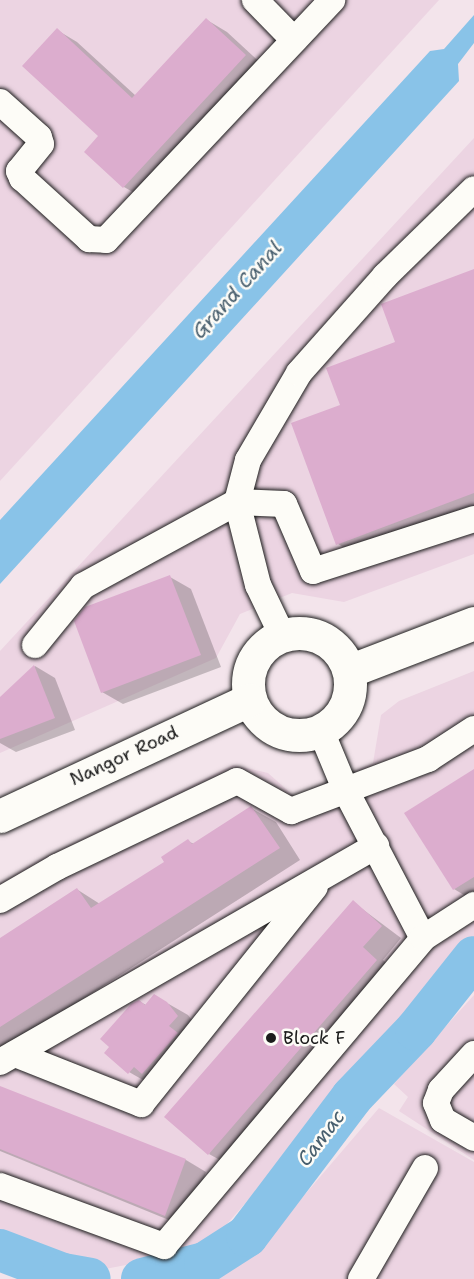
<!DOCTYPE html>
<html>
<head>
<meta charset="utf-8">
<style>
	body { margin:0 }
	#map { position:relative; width:474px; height:1279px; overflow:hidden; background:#f3e4eb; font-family:"Shantell Sans",sans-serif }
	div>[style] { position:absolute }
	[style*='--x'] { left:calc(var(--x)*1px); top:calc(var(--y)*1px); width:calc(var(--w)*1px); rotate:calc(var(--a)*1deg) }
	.built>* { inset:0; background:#ecd4e2 }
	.water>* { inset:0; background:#89c3e8 }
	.shadow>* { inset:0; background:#0003 }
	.river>* { height:42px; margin:-21px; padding:0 21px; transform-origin:21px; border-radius:21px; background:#89c3e8 }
	.building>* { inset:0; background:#dcadce }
	.roads { filter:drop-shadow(0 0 2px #1c1c1c) drop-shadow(0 0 2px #1c1c1c) }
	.minor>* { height:26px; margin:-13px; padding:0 13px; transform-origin:13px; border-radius:13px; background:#fdfcf7 }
	.major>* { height:33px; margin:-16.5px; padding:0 16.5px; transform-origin:16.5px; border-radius:16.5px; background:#fdfcf7 }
	.major>.ring { margin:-16.5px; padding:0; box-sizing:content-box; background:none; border:33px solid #fdfcf7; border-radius:50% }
	.dots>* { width:16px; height:16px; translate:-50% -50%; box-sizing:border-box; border:3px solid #fdfcf7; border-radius:50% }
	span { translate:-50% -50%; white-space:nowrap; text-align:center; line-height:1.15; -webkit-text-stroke:5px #fdfcf7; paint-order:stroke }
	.street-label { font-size:18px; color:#1c1c1c }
	.poi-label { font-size:18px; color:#1c1c1c }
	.left { translate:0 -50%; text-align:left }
	.water-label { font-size:20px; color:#485f6e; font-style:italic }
</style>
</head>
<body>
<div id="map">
	<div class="built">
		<i style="clip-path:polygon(0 0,439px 0,0 481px)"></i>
		<i style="clip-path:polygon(474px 138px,474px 554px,344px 602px,292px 593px,240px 614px,216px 658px,0 753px,0 651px)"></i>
		<i style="clip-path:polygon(474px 671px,474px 944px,212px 1241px,162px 1258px,100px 1270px,0 1234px,0 883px,40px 859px,233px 765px,268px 773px,294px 796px,373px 763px,381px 715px,399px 701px)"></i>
		<i style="clip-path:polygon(474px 995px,474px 1160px,399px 1111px,408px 1097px,394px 1084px)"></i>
		<i style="clip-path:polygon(379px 1108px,474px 1162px,474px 1279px,196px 1279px,225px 1269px,260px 1247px)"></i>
	</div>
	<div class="water">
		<i style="clip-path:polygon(474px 15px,474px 43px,458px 64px,459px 81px,0 584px,0 520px,430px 51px,444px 49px)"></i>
	</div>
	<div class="shadow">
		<i style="clip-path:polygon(207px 20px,227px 32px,266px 68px,145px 199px,124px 187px,86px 152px,100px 136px,57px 30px,77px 42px,136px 96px)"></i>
		<i style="clip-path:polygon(474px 270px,474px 509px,355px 554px,338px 544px,342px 406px,397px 343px)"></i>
		<i style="clip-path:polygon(170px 577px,191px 589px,221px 667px,123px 704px,102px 692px)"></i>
		<i style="clip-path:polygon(35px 666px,55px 678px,75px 730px,16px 752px,0 743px,0 699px)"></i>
		<i style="clip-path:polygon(474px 770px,474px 901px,454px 889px)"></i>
		<i style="clip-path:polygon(251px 808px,276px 822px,300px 860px,0 1052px,0 939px,78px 890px,100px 904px,166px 862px,188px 841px,194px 844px)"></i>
		<i style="clip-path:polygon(353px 902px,401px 938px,383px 960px,397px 973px,229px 1165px,209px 1154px)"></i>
		<i style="clip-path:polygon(139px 1001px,146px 1005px,167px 1003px,188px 1015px,198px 1028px,150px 1084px,129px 1072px)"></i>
		<i style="clip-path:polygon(0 1088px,186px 1160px,206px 1172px,186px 1227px,0 1151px)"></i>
	</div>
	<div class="river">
		<i style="--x:0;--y:1250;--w:67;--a:20.9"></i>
		<i style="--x:63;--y:1274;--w:27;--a:10"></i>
		<i style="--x:142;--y:1279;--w:65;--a:-14.3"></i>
		<i style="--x:205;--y:1263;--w:50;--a:-32.7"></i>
		<i style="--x:247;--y:1236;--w:174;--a:-52.9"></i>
		<i style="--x:352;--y:1097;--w:93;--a:-46.3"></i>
		<i style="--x:416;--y:1030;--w:93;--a:-51.5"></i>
	</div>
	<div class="building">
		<i style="clip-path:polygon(206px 18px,246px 55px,123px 188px,84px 152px,98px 136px,22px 66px,57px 28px,132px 98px)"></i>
		<i style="clip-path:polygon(474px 269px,474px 493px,336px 545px,291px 423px,340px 405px,326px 368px,395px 342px,381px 304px)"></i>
		<i style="clip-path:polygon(170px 575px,201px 655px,101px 693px,74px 621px,85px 607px)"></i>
		<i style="clip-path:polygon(34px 665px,55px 718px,0 739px,0 697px)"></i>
		<i style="clip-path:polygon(474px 769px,474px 877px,453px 890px,404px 813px)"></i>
		<i style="clip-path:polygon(251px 806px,280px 848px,0 1027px,0 938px,77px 888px,91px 908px,164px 862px,161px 857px,188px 839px,192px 844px)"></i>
		<i style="clip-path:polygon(353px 900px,382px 926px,363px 947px,377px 960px,208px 1155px,164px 1117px)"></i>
		<i style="clip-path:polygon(154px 994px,167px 1002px,178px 1016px,169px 1026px,178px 1033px,142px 1074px,134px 1067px,128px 1074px,104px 1053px,109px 1047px,100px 1039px,131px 1004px,139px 1000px,145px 1005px)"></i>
		<i style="clip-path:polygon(0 1086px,186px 1159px,165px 1216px,0 1149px)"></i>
	</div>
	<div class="roads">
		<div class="minor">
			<i style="--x:255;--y:0;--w:56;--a:45.7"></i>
			<i style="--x:0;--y:102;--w:52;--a:41.9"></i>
			<i style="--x:39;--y:137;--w:7;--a:74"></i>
			<i style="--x:41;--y:144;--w:35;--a:129"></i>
			<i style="--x:19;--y:171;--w:8;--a:67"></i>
			<i style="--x:22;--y:178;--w:91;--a:42.3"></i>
			<i style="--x:89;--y:239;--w:17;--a:3"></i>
			<i style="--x:106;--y:240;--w:330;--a:-46.7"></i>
			<i style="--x:282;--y:635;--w:55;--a:-115.6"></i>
			<i style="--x:258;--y:585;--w:86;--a:-104.2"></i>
			<i style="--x:237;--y:502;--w:43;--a:-75.3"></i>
			<i style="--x:248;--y:460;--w:101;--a:-59.6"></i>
			<i style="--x:299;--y:373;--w:130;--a:-48.4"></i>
			<i style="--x:385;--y:276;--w:124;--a:-44.3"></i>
			<i style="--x:35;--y:645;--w:76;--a:-50.9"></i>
			<i style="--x:83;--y:586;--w:175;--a:-28.6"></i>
			<i style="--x:237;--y:502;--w:47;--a:2.4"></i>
			<i style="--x:284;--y:504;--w:73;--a:66.6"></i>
			<i style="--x:313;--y:571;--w:169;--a:-17.9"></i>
			<i style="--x:321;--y:731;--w:65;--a:67.4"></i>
			<i style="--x:346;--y:791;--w:166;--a:62.4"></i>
			<i style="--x:0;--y:900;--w:66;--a:-30.1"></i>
			<i style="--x:57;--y:867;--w:199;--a:-25.5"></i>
			<i style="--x:237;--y:781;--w:62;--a:29.1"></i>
			<i style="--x:291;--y:811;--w:147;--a:-20.8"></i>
			<i style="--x:428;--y:759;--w:55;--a:-33.1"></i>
			<i style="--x:15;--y:1054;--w:136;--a:21.6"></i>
			<i style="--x:141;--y:1104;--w:278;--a:-51.3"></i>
			<i style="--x:474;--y:1054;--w:49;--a:132.5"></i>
			<i style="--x:441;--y:1090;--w:14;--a:111"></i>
			<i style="--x:436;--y:1103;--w:18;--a:68"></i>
			<i style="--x:443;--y:1120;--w:36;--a:30"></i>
			<i style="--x:0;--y:1062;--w:434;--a:-29.9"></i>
			<i style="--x:0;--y:1186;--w:175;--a:20.1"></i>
			<i style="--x:164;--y:1246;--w:402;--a:-49.9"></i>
			<i style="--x:423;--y:938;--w:61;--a:-32.9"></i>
			<i style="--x:361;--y:1279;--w:128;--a:-60"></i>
		</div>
		<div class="major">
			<i class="ring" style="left:248px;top:633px;width:69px;height:69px"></i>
			<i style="--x:349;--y:671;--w:134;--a:-21"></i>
			<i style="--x:0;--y:816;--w:275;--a:-25"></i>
		</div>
	</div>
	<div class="dots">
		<i style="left:271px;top:1038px;background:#1c1c1c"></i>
	</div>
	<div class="street-label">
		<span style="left:124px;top:756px;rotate:-25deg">Nangor Road</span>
	</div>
	<div class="poi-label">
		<span class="left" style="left:283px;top:1038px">Block F</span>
	</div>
	<div class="water-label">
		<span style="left:237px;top:290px;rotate:-48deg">Grand Canal</span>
		<span style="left:321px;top:1138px;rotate:-53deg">Camac</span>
	</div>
</div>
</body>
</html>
